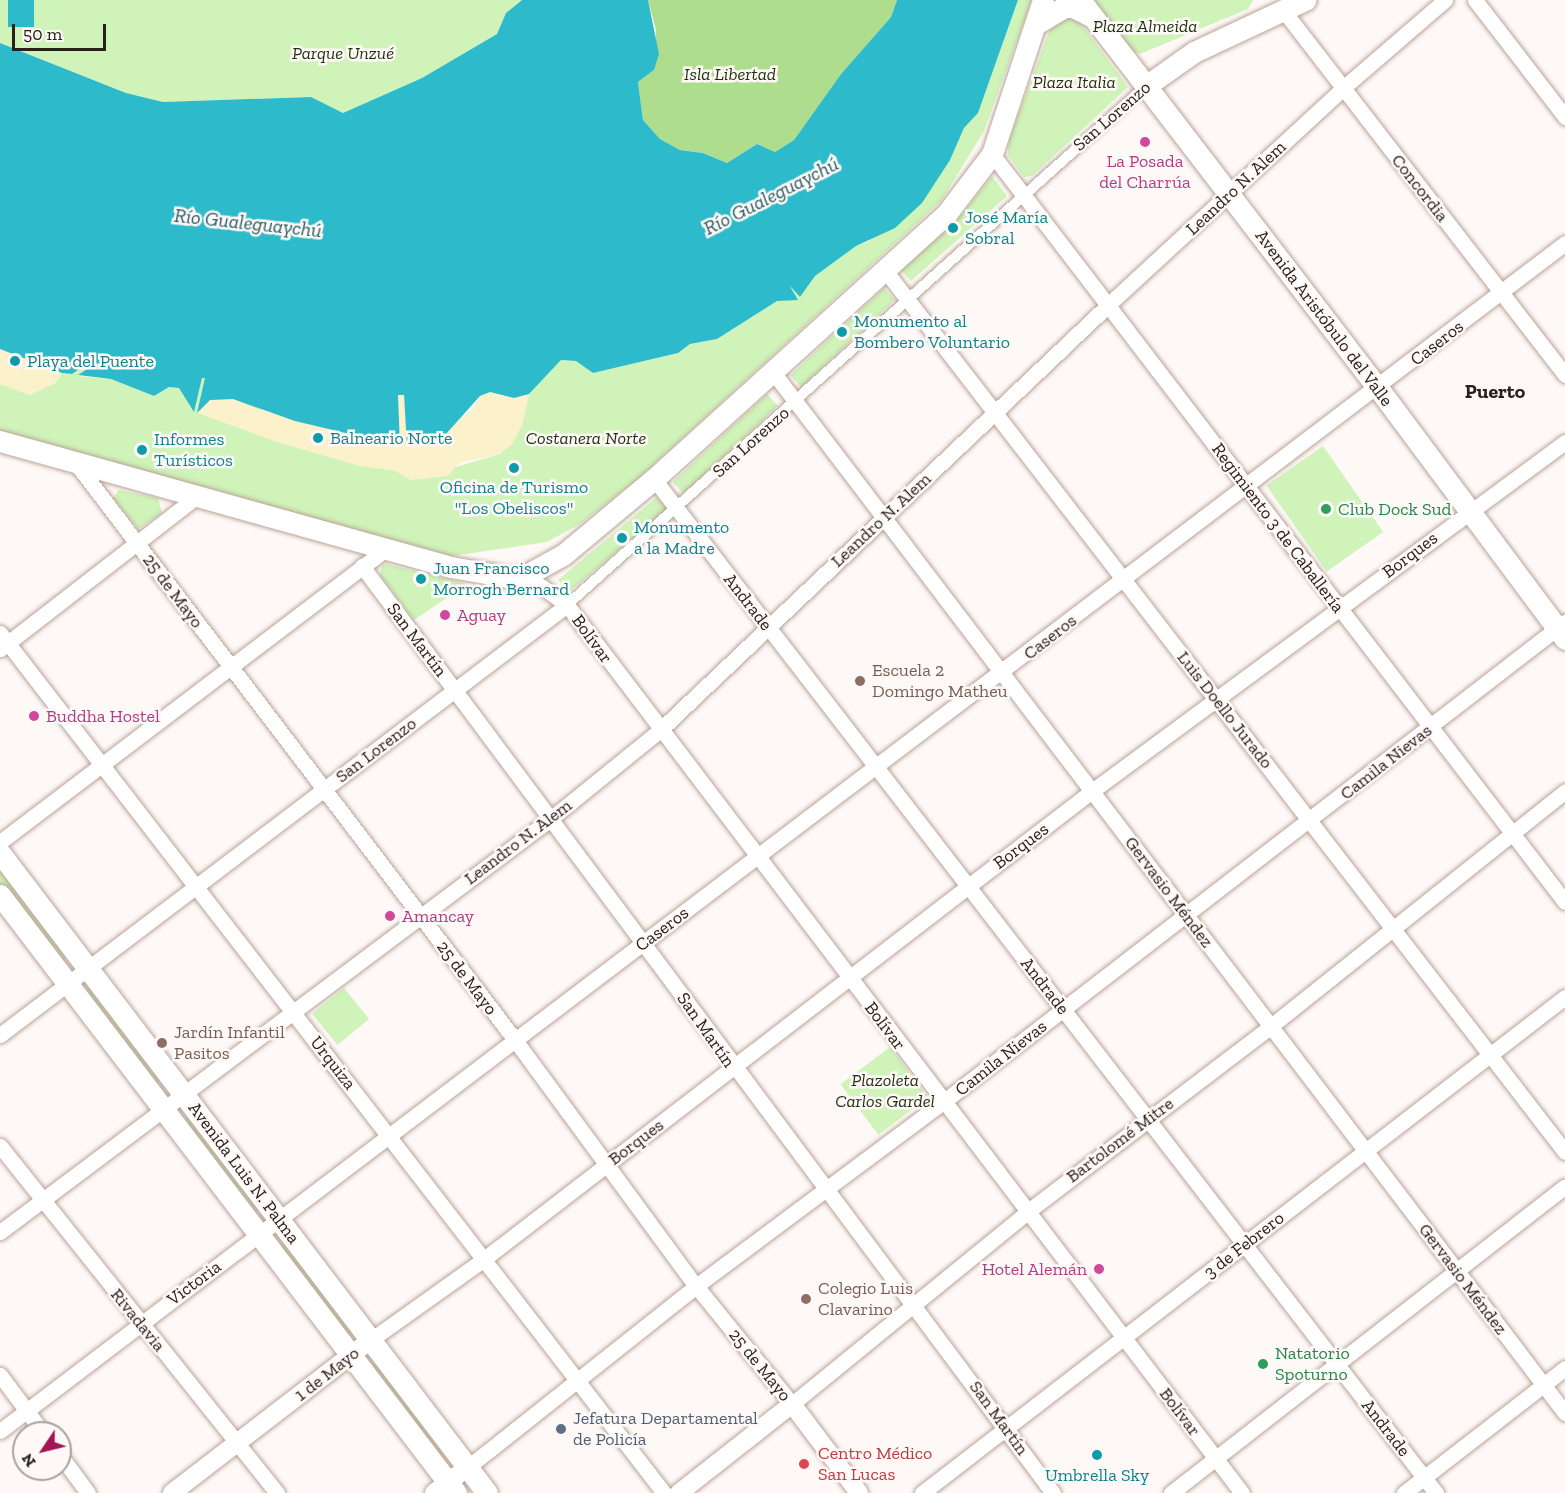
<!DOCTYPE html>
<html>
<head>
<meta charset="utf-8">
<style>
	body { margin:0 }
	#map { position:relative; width:1565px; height:1493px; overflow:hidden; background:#fef9f7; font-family:"Zilla Slab",serif }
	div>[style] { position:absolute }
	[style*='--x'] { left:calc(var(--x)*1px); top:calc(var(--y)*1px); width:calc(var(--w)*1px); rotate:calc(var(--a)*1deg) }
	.green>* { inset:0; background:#cff3b8; transform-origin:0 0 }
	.forest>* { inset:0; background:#aedd8e }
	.sand>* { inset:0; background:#fbf1cb }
	.water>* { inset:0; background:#2dbbcc; transform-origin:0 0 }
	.roads { filter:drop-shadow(0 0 2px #b9a497) drop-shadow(0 0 2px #b9a497) }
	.pedestrian>* { height:10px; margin:-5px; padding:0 5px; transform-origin:5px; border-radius:5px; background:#fff }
	.minor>* { height:15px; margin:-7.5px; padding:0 7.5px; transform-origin:7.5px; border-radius:7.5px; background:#fff }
	.tertiary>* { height:18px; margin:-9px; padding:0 9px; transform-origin:9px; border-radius:9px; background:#fff }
	.secondary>* { height:21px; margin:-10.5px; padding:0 10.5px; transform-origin:10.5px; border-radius:10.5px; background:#fff }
	.dots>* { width:16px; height:16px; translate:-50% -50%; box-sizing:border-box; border:3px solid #fef9f7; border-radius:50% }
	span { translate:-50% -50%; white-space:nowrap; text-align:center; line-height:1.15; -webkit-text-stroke:5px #fef9f7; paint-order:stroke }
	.park-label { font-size:18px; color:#1e3010; font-style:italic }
	.street-label { font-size:18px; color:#28201b }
	.hotel-label { font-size:18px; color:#b23c85 }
	.left { translate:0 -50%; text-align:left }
	.right { translate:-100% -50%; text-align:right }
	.culture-label { font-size:18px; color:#0d838f }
	.leisure-label { font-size:18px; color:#27864d }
	.education-label { font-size:18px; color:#785e54 }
	.service-label { font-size:18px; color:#4e5e75 }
	.health-label { font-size:18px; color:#be3a42 }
	.water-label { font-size:20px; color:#245b62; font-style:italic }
	.neighbourhood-label { font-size:20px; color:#28201b; font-weight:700 }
	.north { position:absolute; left:12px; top:1421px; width:60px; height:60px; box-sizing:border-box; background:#fef9f7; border:2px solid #a8a29f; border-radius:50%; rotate:235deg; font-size:16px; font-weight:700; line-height:24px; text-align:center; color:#28201b }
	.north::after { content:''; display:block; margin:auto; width:21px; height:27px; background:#a51454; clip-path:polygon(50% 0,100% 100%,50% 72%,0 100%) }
	.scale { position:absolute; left:12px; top:24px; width:94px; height:27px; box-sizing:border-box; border:3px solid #28201b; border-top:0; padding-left:8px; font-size:18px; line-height:21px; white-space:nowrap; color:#28201b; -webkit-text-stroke:4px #fef9f7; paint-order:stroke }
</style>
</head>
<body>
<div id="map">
	<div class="green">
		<i style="clip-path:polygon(0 0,522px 0,506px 13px,497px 34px,422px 78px,343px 113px,310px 97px,163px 102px,126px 93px,0 43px)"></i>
		<i style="clip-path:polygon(1018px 0,1032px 0,983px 133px,941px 201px,639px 478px,580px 524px,547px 542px,452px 556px,310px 523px,0 432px,0 384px,30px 395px,55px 383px,62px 373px,72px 374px,91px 361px,93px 364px,78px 376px,111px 379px,154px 396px,169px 387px,180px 388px,194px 411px,202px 378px,206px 378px,356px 465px,396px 471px,411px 480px,500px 454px,522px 425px,529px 394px,561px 360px,576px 361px,593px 373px,678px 353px,690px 344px,717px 339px,777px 301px,797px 299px,791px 286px,800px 297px,815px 276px,856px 246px,869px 241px,950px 160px,964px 128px,978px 113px)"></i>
		<i style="clip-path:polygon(1091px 0,1253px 0,1253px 1px,1248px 9px,1140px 54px,1131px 50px)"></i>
		<i style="clip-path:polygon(1065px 15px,1079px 21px,1128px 87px,1032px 176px,1024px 177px,1008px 155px,1009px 140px,1050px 29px)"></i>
		<i style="clip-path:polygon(992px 176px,1007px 196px,911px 281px,900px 269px,961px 215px)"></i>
		<i style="left:884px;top:288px;width:16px;height:128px;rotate:47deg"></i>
		<i style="left:767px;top:394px;width:16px;height:129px;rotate:47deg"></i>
		<i style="left:1323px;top:446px;width:105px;height:69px;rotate:55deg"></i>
		<i style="clip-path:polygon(119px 490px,158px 498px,162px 513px,138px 529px,113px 498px)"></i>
		<i style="left:657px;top:497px;width:16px;height:129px;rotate:50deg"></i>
		<i style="clip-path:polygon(387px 564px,467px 584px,414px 620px,380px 575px,382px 565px)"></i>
		<i style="clip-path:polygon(0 868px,68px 957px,60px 963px,0 885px)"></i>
		<i style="left:92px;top:986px;width:116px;height:9px;rotate:53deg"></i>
		<i style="left:344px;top:988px;width:40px;height:41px;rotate:51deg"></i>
		<i style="left:890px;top:1047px;width:63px;height:62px;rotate:53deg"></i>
		<i style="left:191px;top:1115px;width:116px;height:10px;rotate:53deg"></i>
		<i style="clip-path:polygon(285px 1240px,355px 1331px,347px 1338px,278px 1246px)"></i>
		<i style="left:378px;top:1362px;width:116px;height:10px;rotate:53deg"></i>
	</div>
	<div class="forest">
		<i style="clip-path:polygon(648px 0,897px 0,891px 17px,841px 74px,794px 140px,775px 152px,757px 144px,727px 163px,703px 153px,680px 150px,660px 139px,643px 120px,638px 82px,654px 70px,656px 30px)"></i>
	</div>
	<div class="sand">
		<i style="clip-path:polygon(0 349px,62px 373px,55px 383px,30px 395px,0 384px)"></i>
		<i style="clip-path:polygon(490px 392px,514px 398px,529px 394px,522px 425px,513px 443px,500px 454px,459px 463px,448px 476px,411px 480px,396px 471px,356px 465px,280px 443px,197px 413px,210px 400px,234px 399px,260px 410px,400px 446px,398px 395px,404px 395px,408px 446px,471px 411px,480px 396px)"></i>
	</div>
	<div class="water">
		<i style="left:8px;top:0;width:26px;height:27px"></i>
		<i style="clip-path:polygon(522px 0,648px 0,659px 54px,654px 70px,638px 82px,643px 120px,660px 139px,680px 150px,703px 153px,727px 163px,757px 144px,775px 152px,794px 140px,841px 74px,891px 17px,897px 0,1018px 0,978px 113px,964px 128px,950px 160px,922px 203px,895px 228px,856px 246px,815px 276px,800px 297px,790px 286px,798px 300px,777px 301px,717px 339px,690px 344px,678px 353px,593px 373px,576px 361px,561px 360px,529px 394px,514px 398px,490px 392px,480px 396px,446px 434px,407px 446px,404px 395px,398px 395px,400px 446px,295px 421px,233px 399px,210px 400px,197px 413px,205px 378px,202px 378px,194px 412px,179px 388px,169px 387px,154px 396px,111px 379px,78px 375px,93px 365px,91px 361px,72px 374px,62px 373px,0 349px,0 43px,126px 93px,163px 102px,311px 97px,343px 113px,422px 78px,497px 34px,506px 13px)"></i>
	</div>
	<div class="roads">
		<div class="pedestrian">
			<i style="--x:567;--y:605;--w:778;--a:-41.87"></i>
		</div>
		<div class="minor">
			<i style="--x:1475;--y:0;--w:148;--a:52.4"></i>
			<i style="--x:1283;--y:10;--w:461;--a:52.3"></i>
			<i style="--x:992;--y:154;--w:942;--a:52.55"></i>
			<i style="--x:884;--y:269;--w:1115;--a:52.36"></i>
			<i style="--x:773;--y:372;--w:1308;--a:52.74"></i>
			<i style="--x:75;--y:462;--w:726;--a:52.72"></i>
			<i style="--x:515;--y:1040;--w:305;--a:53.7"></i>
			<i style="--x:696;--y:1286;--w:152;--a:50.9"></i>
			<i style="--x:792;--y:1404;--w:303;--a:-39.2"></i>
			<i style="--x:1027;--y:1212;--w:307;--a:-37.3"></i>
			<i style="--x:1271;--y:1026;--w:376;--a:-38.6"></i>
			<i style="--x:654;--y:479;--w:1281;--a:52.36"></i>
			<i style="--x:362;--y:566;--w:1156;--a:53.3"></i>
			<i style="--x:514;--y:578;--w:28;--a:17"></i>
			<i style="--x:541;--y:586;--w:32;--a:36"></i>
			<i style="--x:567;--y:605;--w:1115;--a:52.76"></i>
			<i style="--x:0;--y:633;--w:1087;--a:52.33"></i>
			<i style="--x:0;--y:649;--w:247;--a:-37.8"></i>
			<i style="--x:0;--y:842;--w:482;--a:-37.2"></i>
			<i style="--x:0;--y:1035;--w:712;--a:-37.18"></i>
			<i style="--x:0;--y:1146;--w:444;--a:51.4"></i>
			<i style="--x:0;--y:1232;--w:686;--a:-36.89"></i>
			<i style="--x:549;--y:820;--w:141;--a:-39"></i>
			<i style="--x:659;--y:731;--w:619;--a:-43.49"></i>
			<i style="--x:1108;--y:305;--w:320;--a:-42.7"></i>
			<i style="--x:1343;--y:88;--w:135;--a:-40.8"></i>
			<i style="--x:372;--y:1339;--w:138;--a:-35.5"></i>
			<i style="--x:484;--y:1259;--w:767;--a:-37.59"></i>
			<i style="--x:1092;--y:791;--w:588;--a:-36.42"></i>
			<i style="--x:0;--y:1375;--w:72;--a:53.4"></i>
			<i style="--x:0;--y:1431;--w:1965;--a:-37.2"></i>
			<i style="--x:60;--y:1455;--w:47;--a:53.6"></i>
			<i style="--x:468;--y:1467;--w:291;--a:-38.4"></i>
			<i style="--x:696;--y:1286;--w:308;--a:-36.7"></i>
			<i style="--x:943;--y:1102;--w:786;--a:-37.66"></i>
			<i style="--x:922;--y:1493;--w:812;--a:-37.65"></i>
			<i style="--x:1171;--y:1493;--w:499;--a:-37.9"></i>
			<i style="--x:1404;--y:1493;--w:204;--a:-37.8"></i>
		</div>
		<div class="tertiary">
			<i style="--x:172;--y:1493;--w:252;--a:-37.6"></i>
			<i style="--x:434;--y:1493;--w:43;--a:-37.4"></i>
			<i style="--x:679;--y:1493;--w:144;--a:-38.2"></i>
			<i style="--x:792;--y:1404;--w:111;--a:53"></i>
		</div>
		<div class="secondary">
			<i style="--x:1080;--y:0;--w:489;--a:52.5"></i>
			<i style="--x:1378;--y:388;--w:313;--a:53.3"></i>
			<i style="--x:1036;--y:24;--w:33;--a:-31"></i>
			<i style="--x:1064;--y:7;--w:9;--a:0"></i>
			<i style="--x:1073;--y:7;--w:18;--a:27"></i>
			<i style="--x:1146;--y:86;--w:59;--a:-35.3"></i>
			<i style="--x:1194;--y:52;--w:123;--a:-25.1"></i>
			<i style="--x:0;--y:441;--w:468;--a:15.6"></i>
			<i style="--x:451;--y:567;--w:64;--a:9.9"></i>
			<i style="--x:514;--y:578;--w:19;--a:-18"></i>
			<i style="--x:532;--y:572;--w:35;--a:-29"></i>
			<i style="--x:563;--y:555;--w:119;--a:-39.9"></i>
			<i style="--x:654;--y:479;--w:396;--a:-42.2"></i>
			<i style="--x:947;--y:213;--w:74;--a:-52.7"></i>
			<i style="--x:992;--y:154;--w:162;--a:-71.7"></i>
			<i style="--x:0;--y:853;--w:804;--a:52.73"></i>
			<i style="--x:0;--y:895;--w:752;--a:52.67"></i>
		</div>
	</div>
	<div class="dots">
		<i style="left:1145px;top:142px;background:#d1479c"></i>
		<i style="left:953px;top:228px;background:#0f9aa8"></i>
		<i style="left:842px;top:332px;background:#0f9aa8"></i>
		<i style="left:15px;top:361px;background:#0f9aa8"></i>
		<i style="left:318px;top:438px;background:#0f9aa8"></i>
		<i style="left:142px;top:450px;background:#0f9aa8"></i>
		<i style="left:514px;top:468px;background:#0f9aa8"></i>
		<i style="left:1326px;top:509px;background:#2e9e5b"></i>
		<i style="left:622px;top:538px;background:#0f9aa8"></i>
		<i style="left:421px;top:579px;background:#0f9aa8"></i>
		<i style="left:445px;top:615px;background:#d1479c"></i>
		<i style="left:860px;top:681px;background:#8d6e63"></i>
		<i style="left:34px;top:716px;background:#d1479c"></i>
		<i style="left:390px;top:916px;background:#d1479c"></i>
		<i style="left:162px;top:1043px;background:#8d6e63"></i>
		<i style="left:1099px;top:1269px;background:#d1479c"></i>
		<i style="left:806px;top:1299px;background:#8d6e63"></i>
		<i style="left:1263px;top:1364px;background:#2e9e5b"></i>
		<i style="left:561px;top:1429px;background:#5c6f8a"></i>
		<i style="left:1097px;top:1455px;background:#0f9aa8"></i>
		<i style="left:804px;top:1464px;background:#e0444e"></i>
	</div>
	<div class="park-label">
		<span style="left:1145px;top:26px">Plaza Almeida</span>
		<span style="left:343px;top:53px">Parque Unzué</span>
		<span style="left:730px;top:74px">Isla Libertad</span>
		<span style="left:1074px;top:82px">Plaza Italia</span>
		<span style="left:586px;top:438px">Costanera Norte</span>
		<span style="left:885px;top:1091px">Plazoleta<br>Carlos Gardel</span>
	</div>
	<div class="street-label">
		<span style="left:1112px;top:116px;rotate:-41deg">San Lorenzo</span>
		<span style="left:1236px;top:188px;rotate:-43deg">Leandro N. Alem</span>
		<span style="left:1420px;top:188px;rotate:52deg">Concordia</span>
		<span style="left:1324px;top:318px;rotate:53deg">Avenida Aristóbulo del Valle</span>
		<span style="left:1437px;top:343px;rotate:-38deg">Caseros</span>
		<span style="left:751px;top:442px;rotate:-42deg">San Lorenzo</span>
		<span style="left:881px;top:520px;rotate:-43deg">Leandro N. Alem</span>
		<span style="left:1278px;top:528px;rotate:53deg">Regimiento 3 de Caballería</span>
		<span style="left:1410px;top:555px;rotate:-37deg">Borques</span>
		<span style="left:173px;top:591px;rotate:53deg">25 de Mayo</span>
		<span style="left:748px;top:602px;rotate:52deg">Andrade</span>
		<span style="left:1050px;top:637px;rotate:-38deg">Caseros</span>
		<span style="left:592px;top:639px;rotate:54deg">Bolívar</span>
		<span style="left:417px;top:640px;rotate:53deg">San Martín</span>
		<span style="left:1225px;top:710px;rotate:52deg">Luis Doello Jurado</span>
		<span style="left:376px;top:750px;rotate:-37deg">San Lorenzo</span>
		<span style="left:1386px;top:762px;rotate:-38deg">Camila Nievas</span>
		<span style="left:518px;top:842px;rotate:-37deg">Leandro N. Alem</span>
		<span style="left:1021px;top:846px;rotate:-37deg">Borques</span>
		<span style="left:1169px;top:892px;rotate:53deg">Gervasio Méndez</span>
		<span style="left:662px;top:929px;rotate:-37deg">Caseros</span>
		<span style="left:467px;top:978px;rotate:53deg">25 de Mayo</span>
		<span style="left:1045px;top:986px;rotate:52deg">Andrade</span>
		<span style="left:885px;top:1026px;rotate:53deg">Bolívar</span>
		<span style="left:706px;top:1030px;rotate:55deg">San Martín</span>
		<span style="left:1001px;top:1058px;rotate:-38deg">Camila Nievas</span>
		<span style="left:333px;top:1063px;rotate:52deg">Urquiza</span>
		<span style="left:1120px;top:1140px;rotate:-37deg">Bartolomé Mitre</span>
		<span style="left:636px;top:1142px;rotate:-37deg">Borques</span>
		<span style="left:244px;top:1173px;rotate:53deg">Avenida Luis N. Palma</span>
		<span style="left:1244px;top:1245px;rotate:-38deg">3 de Febrero</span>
		<span style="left:1463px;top:1279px;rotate:53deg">Gervasio Méndez</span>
		<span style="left:194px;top:1283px;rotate:-37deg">Victoria</span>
		<span style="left:138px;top:1320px;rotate:51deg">Rivadavia</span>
		<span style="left:760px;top:1365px;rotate:51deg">25 de Mayo</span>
		<span style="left:327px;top:1374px;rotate:-38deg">1 de Mayo</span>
		<span style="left:1180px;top:1412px;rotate:53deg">Bolívar</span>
		<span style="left:999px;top:1418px;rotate:54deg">San Martín</span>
		<span style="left:1386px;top:1428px;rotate:52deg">Andrade</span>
	</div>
	<div class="hotel-label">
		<span style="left:1145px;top:172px">La Posada<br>del Charrúa</span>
		<span class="left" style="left:457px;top:615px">Aguay</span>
		<span class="left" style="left:46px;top:716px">Buddha Hostel</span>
		<span class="left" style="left:402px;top:916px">Amancay</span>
		<span class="right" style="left:1087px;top:1269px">Hotel Alemán</span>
	</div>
	<div class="culture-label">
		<span class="left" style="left:965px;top:228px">José María<br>Sobral</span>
		<span class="left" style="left:854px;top:332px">Monumento al<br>Bombero Voluntario</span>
		<span class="left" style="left:27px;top:361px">Playa del Puente</span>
		<span class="left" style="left:330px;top:438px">Balneario Norte</span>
		<span class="left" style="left:154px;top:450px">Informes<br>Turísticos</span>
		<span style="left:514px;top:498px">Oficina de Turismo<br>"Los Obeliscos"</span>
		<span class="left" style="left:634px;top:538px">Monumento<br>a la Madre</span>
		<span class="left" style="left:433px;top:579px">Juan Francisco<br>Morrogh Bernard</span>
		<span style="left:1097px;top:1475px">Umbrella Sky</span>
	</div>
	<div class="leisure-label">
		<span class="left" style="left:1338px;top:509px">Club Dock Sud</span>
		<span class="left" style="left:1275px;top:1364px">Natatorio<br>Spoturno</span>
	</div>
	<div class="education-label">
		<span class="left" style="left:872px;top:681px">Escuela 2<br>Domingo Matheu</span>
		<span class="left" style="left:174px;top:1043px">Jardín Infantil<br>Pasitos</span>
		<span class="left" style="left:818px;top:1299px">Colegio Luis<br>Clavarino</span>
	</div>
	<div class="service-label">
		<span class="left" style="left:573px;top:1429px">Jefatura Departamental<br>de Policía</span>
	</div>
	<div class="health-label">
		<span class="left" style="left:818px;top:1464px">Centro Médico<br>San Lucas</span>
	</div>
	<div class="water-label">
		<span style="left:771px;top:196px;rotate:-27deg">Río Gualeguaychú</span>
		<span style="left:248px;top:223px;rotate:6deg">Río Gualeguaychú</span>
	</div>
	<div class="neighbourhood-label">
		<span style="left:1495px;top:391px">Puerto</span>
	</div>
	<div class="north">N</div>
	<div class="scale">50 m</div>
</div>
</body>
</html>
